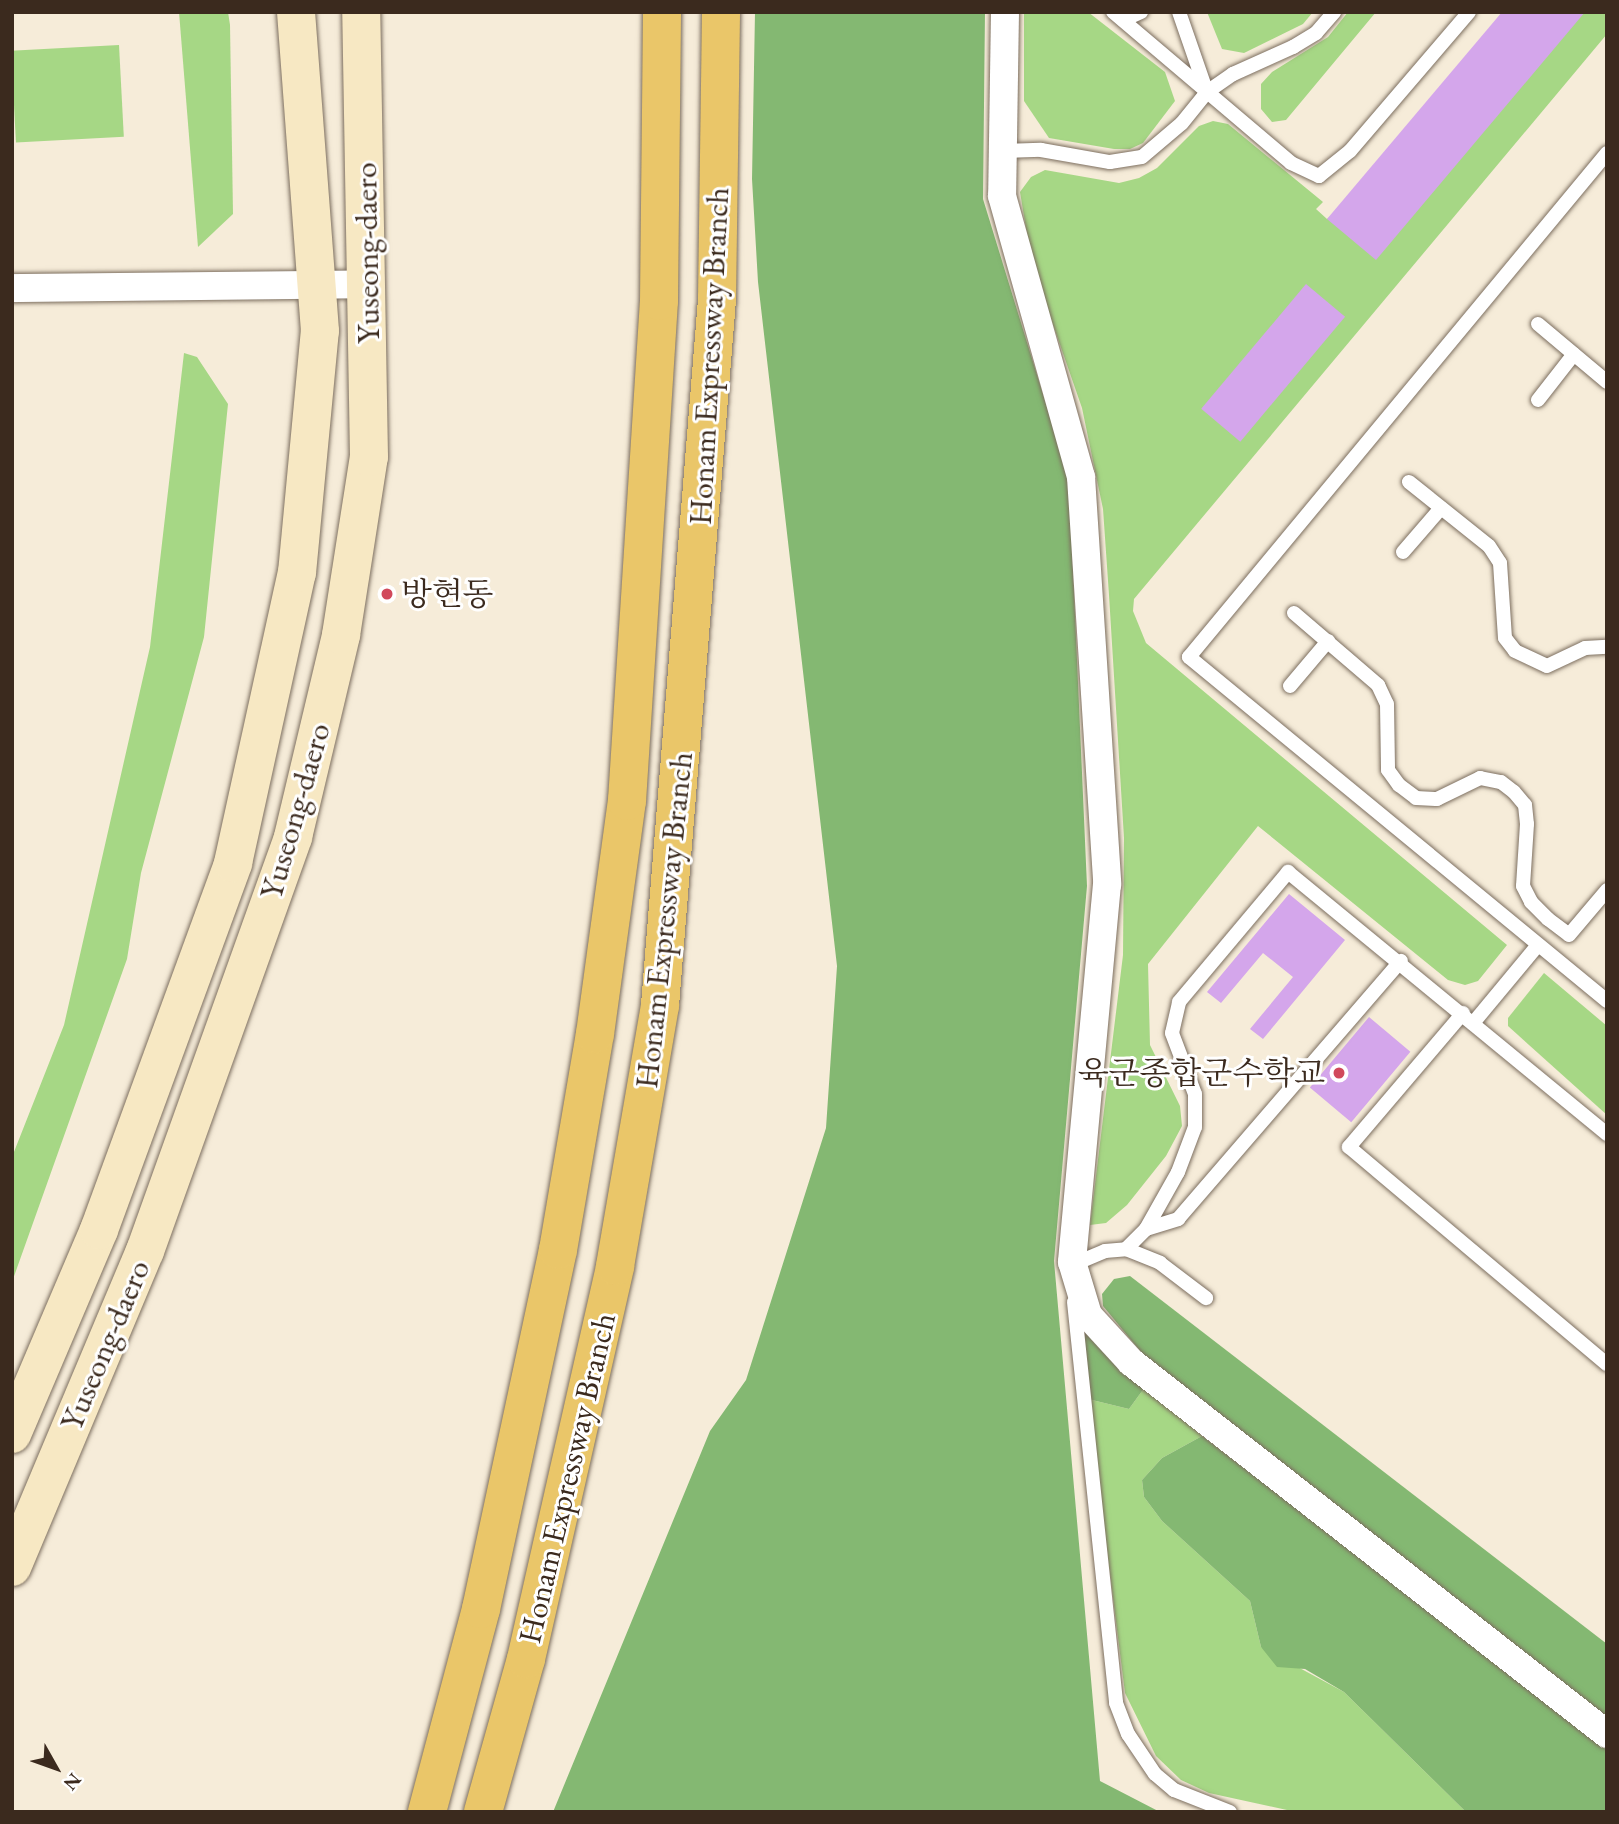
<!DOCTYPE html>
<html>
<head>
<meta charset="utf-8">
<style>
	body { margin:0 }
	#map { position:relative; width:1619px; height:1824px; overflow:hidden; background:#f6ecd9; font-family:"EB Garamond","Noto Serif KR",serif }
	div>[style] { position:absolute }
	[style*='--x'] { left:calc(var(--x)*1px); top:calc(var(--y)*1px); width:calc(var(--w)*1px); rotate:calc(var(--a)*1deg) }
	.green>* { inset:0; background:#a6d785; transform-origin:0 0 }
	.forest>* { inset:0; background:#84b872 }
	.building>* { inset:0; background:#d4a6eb; transform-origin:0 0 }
	.roads { filter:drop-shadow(0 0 2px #7c6e5f) drop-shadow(0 0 2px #7c6e5f) }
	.lane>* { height:14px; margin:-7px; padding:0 7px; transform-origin:7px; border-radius:7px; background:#fff }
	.street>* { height:28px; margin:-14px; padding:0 14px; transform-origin:14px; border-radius:14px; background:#fff }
	.secondary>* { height:38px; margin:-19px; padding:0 19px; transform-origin:19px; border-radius:19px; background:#f7e8c3 }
	.highway>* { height:38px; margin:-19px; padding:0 19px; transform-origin:19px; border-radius:19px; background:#eac669 }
	.dots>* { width:19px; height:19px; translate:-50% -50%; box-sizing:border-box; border:4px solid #fff; border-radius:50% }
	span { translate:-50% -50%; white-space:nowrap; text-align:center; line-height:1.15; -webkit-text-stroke:6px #fff; paint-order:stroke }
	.street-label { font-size:32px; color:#3b2a1e }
	.poi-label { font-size:32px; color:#3b2a1e }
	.left { translate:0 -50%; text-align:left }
	.right { translate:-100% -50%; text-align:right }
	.frame { position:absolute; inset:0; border:14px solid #3b2a1e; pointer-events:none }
	.north { position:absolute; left:21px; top:1733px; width:70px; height:70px; -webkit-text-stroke:5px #fff; paint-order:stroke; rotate:130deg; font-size:19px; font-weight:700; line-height:28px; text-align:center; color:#3b2a1e }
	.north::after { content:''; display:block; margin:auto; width:24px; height:32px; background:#3b2a1e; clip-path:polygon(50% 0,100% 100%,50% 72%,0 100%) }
</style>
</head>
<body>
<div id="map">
	<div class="green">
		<i style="clip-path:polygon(179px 12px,228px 12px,230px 25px,233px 214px,198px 247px)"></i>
		<i style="clip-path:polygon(1024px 12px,1088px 12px,1165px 72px,1175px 101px,1143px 143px,1130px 149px,1114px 149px,1049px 138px,1024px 101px)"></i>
		<i style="clip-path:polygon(1207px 12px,1313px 12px,1303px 24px,1244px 53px,1222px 49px)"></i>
		<i style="clip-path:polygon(1348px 12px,1376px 12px,1286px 120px,1272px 122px,1261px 109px,1261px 84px,1272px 72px,1328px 37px)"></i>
		<i style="clip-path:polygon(1584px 12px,1607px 12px,1607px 34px,1134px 599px,1133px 611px,1146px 643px,1507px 945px,1478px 981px,1465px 985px,1448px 980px,1258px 826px,1148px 964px,1150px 1045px,1180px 1106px,1182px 1126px,1166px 1156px,1127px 1205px,1106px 1223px,1090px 1225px,1123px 955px,1124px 838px,1109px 595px,1103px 509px,1082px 408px,1032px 264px,1020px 192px,1031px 177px,1045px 170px,1119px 183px,1139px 178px,1157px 168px,1199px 126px,1213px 121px,1228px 124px,1323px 202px,1316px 209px,1327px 219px)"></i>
		<i style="left:119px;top:45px;width:92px;height:108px;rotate:87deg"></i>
		<i style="clip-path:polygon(184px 353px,197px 357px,228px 404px,204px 637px,141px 873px,127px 959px,12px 1282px,12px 1157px,64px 1025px,150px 647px)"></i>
		<i style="clip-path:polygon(1544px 973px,1607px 1026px,1607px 1115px,1508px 1026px,1508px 1018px)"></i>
		<i style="clip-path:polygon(1145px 1387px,1202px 1436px,1162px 1458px,1142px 1480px,1144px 1497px,1162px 1521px,1250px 1601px,1261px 1647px,1344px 1692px,1466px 1812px,1287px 1810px,1209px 1793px,1181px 1780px,1156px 1756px,1125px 1693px,1088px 1399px,1129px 1409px)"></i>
	</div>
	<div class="forest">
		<i style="clip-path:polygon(755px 12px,985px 12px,983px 199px,1069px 479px,1087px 886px,1054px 1261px,1100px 1781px,1160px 1812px,553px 1812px,710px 1431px,746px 1380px,826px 1128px,837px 966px,758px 282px,752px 179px)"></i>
		<i style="clip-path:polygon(1130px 1276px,1607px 1644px,1607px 1721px,1141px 1352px,1103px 1306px,1102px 1294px,1114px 1279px)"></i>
		<i style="clip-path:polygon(1081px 1321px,1145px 1387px,1129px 1409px,1088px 1399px)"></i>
		<i style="clip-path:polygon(1202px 1436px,1607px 1745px,1607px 1812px,1466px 1812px,1344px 1692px,1305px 1669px,1277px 1667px,1261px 1647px,1250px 1601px,1162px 1521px,1144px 1497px,1142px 1480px,1162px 1458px)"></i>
	</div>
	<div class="building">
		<i style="clip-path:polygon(1502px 12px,1585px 12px,1376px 260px,1327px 219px)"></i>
		<i style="left:1306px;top:284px;width:51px;height:163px;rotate:40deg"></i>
		<i style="clip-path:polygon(1289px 894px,1345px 940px,1263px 1039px,1250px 1029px,1293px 977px,1263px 953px,1221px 1003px,1207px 992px)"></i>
		<i style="left:1369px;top:1017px;width:54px;height:92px;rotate:40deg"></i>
	</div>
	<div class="roads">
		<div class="lane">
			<i style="--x:1113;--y:12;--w:233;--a:40.3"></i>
			<i style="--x:1291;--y:163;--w:31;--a:25"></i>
			<i style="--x:1319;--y:176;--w:40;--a:-39"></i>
			<i style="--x:1350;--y:151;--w:183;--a:-49.4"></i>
			<i style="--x:1179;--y:12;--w:79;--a:70.9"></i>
			<i style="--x:1123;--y:20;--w:20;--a:-24"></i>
			<i style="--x:1003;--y:151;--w:38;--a:-2"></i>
			<i style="--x:1041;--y:150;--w:70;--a:9.9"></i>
			<i style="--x:1110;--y:162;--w:32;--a:-9"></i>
			<i style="--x:1142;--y:157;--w:52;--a:-40.4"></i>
			<i style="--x:1182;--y:123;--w:40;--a:-51"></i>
			<i style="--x:1207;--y:92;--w:32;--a:-35"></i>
			<i style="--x:1233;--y:74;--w:66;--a:-24.2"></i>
			<i style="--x:1293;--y:47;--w:27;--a:-31"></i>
			<i style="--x:1316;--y:33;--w:28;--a:-49"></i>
			<i style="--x:1607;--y:153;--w:655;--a:129.67"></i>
			<i style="--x:1189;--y:657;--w:541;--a:39.45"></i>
			<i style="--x:1538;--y:324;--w:90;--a:40"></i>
			<i style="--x:1538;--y:400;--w:58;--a:-52"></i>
			<i style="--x:1409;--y:482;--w:102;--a:38.7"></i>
			<i style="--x:1489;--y:546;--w:20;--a:57"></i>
			<i style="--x:1500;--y:563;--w:75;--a:86.2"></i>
			<i style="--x:1505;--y:638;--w:16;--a:52"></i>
			<i style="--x:1515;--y:651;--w:35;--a:25"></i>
			<i style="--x:1547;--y:666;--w:42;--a:-25.3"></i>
			<i style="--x:1585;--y:648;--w:22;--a:-3"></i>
			<i style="--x:1403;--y:552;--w:58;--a:-49.2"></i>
			<i style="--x:1294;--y:613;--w:111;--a:40.6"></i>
			<i style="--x:1378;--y:685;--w:21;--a:65"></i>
			<i style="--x:1387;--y:704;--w:66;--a:89.1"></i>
			<i style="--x:1388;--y:770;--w:19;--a:54"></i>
			<i style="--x:1399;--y:785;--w:21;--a:37"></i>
			<i style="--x:1416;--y:798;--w:21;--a:3"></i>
			<i style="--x:1437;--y:799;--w:48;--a:-26"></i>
			<i style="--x:1480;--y:778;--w:21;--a:11"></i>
			<i style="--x:1501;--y:782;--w:16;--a:38"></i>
			<i style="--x:1514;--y:792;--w:17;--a:50"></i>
			<i style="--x:1525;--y:805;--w:19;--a:84"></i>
			<i style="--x:1527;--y:824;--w:62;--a:93.7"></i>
			<i style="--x:1523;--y:886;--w:18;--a:63"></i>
			<i style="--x:1531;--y:902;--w:24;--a:45"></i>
			<i style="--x:1548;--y:919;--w:26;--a:37"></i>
			<i style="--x:1569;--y:935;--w:59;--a:-49.8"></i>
			<i style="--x:1290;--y:686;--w:59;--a:-49.8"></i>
			<i style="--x:1463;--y:1013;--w:176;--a:130.4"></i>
			<i style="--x:1349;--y:1147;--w:337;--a:40.1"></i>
			<i style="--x:1474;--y:1022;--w:99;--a:-50.3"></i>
			<i style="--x:1146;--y:1229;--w:34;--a:-17"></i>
			<i style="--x:1178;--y:1219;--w:341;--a:-49.2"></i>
			<i style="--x:1126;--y:1249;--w:28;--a:-45"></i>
			<i style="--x:1146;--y:1229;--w:65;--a:-60.7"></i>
			<i style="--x:1178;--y:1172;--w:48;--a:-69.3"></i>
			<i style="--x:1195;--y:1127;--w:33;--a:-90"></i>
			<i style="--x:1195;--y:1094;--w:65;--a:-110.7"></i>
			<i style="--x:1172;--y:1033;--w:32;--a:-77"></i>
			<i style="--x:1179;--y:1002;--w:170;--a:-50"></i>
			<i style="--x:1288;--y:872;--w:413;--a:39.4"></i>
			<i style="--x:1072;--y:1265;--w:36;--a:-23"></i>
			<i style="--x:1105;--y:1251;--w:21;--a:-5"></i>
			<i style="--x:1126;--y:1249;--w:37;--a:22"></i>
			<i style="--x:1160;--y:1263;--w:58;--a:37.3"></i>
			<i style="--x:1074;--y:1302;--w:403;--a:84"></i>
			<i style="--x:1116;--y:1703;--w:33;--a:69"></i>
			<i style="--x:1128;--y:1734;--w:48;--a:56"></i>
			<i style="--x:1155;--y:1774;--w:25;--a:40"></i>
			<i style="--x:1174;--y:1790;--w:60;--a:21.4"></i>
		</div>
		<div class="street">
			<i style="--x:1005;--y:12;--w:184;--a:90.9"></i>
			<i style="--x:1002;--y:196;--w:292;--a:74.3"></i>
			<i style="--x:1081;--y:477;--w:408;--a:86.3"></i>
			<i style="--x:1107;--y:884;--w:380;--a:95.3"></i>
			<i style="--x:1072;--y:1262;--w:55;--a:73.2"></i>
			<i style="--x:1088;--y:1315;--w:64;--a:47.5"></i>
			<i style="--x:1131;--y:1362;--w:604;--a:38.01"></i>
			<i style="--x:12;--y:288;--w:356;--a:-0.6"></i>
		</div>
		<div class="secondary">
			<i style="--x:12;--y:1434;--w:222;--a:-66.9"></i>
			<i style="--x:99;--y:1230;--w:391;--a:-69.9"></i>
			<i style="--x:233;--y:863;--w:297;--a:-77.6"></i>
			<i style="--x:297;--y:573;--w:243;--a:-84.6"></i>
			<i style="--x:320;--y:331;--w:320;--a:-94.3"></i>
			<i style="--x:12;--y:1567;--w:343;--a:-67.2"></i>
			<i style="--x:145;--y:1251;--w:440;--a:-70.3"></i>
			<i style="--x:293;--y:837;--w:208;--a:-76.6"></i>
			<i style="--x:341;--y:635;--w:180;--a:-81.1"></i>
			<i style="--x:369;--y:457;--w:445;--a:-91"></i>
		</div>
		<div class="highway">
			<i style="--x:427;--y:1812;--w:210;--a:-75.1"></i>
			<i style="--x:481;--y:1609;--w:367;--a:-77.9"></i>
			<i style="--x:558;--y:1250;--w:219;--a:-80.3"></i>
			<i style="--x:595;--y:1034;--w:235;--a:-82.2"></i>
			<i style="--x:627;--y:801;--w:501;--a:-86.34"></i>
			<i style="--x:659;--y:301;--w:289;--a:-89.4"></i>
			<i style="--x:483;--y:1812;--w:159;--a:-74.3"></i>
			<i style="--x:526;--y:1659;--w:403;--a:-77.2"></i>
			<i style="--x:615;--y:1266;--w:265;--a:-80.2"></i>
			<i style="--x:660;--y:1005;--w:707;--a:-85.38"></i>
			<i style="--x:717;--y:300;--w:288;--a:-89.2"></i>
		</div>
	</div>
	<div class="dots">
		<i style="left:387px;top:594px;background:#d1495b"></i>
		<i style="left:1339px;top:1073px;background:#d1495b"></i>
	</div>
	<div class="street-label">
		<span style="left:367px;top:253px;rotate:-91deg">Yuseong-daero</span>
		<span style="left:709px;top:356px;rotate:-87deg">Honam Expressway Branch</span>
		<span style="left:295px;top:811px;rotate:-74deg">Yuseong-daero</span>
		<span style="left:664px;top:920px;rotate:-84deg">Honam Expressway Branch</span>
		<span style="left:105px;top:1345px;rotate:-67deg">Yuseong-daero</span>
		<span style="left:567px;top:1478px;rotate:-77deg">Honam Expressway Branch</span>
	</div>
	<div class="poi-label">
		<span class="left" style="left:401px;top:594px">방현동</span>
		<span class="right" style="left:1325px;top:1073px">육군종합군수학교</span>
	</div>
	<div class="frame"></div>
	<div class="north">N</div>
</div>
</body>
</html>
